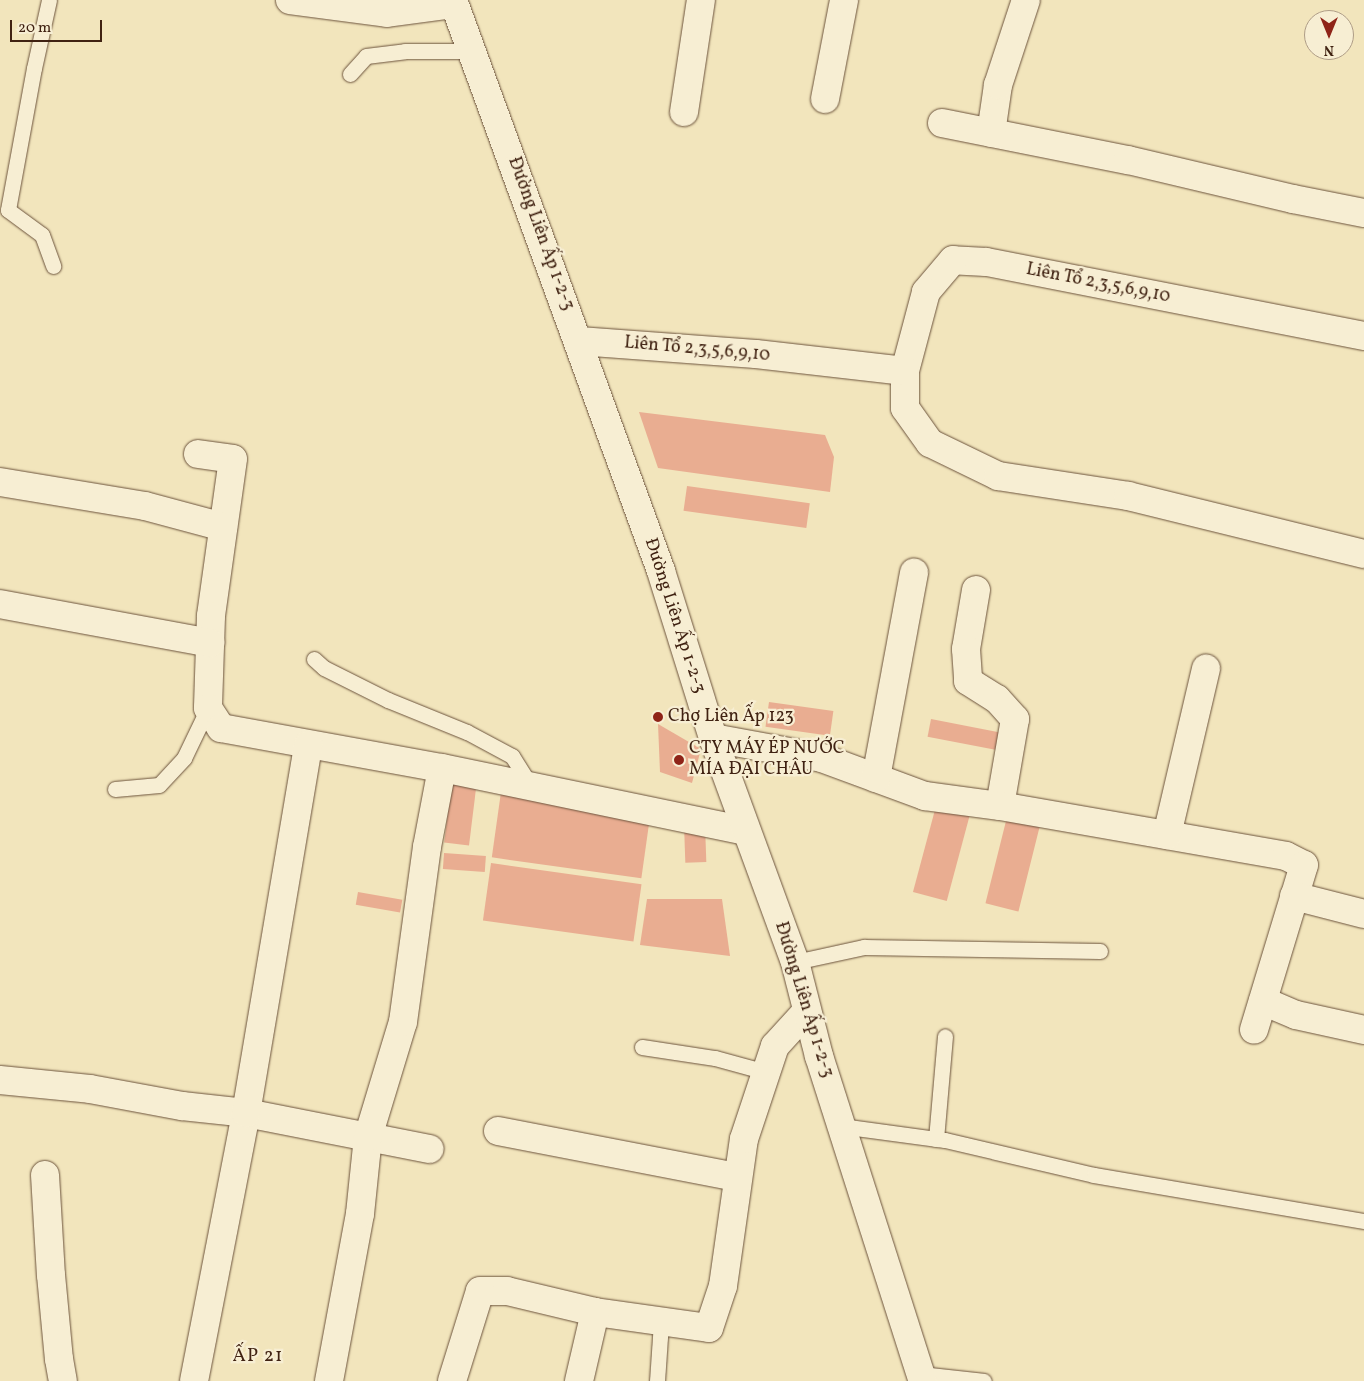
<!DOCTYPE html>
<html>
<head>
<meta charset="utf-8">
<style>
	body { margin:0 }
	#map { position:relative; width:1364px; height:1381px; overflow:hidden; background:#f2e5bc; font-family:Vollkorn,serif }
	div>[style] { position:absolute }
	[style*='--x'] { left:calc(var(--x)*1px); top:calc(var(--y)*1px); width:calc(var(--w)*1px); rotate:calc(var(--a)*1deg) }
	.building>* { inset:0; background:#e9ad91; transform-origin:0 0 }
	.roads { filter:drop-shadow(0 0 1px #6c533c) drop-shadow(0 0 1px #6c533c) }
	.lane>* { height:15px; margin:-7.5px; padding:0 7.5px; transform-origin:7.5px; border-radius:7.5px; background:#f7eed3 }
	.street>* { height:28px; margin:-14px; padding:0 14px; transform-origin:14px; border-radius:14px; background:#f7eed3 }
	.secondary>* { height:28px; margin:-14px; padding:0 14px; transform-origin:14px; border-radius:14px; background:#f7eed3 }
	.dots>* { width:14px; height:14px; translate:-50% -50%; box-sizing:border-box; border:2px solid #f7eed3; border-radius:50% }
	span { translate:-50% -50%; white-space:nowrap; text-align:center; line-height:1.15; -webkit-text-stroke:4.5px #f7eed3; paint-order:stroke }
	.street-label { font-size:18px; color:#402212 }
	.poi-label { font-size:18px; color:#402212 }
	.left { translate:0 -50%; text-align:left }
	.neighbourhood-label { font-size:19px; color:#402212; letter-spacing:1px }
	.north { position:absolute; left:1304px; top:10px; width:50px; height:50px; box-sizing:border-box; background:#f7eed3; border:1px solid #ae9c86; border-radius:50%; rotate:180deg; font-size:14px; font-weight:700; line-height:20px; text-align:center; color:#402212 }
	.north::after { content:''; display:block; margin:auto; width:18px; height:22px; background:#8f2418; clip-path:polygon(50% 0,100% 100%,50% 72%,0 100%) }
	.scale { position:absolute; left:10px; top:20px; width:92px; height:22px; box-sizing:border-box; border:2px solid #402212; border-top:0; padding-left:6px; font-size:15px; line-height:18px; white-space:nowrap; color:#402212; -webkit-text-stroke:4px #f7eed3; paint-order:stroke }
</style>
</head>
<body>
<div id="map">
	<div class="building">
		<i style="clip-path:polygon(639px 412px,825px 435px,834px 457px,830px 492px,658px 468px)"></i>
		<i style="left:687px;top:486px;width:124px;height:25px;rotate:8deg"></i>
		<i style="left:769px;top:702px;width:65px;height:25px;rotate:8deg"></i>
		<i style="left:931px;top:719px;width:73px;height:18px;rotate:11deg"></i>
		<i style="clip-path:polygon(658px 724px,701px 749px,692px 783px,660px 772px)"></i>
		<i style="left:452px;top:779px;width:25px;height:64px;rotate:7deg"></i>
		<i style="left:501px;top:792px;width:151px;height:66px;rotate:8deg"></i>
		<i style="left:936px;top:806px;width:35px;height:89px;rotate:15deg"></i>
		<i style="left:1007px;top:817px;width:34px;height:89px;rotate:14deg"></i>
		<i style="left:705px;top:824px;width:38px;height:21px;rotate:88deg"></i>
		<i style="left:444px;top:853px;width:42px;height:16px;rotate:4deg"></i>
		<i style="left:491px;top:863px;width:152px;height:58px;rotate:8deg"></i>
		<i style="left:358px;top:892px;width:45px;height:13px;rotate:10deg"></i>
		<i style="clip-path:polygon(647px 899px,722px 899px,730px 956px,640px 945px)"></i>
	</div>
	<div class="roads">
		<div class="lane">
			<i style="--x:49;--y:0;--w:70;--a:102.4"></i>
			<i style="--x:34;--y:68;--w:144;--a:100.4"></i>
			<i style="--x:8;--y:210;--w:42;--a:36.3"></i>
			<i style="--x:42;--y:235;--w:33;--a:70"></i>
			<i style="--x:350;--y:74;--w:24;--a:-48"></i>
			<i style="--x:366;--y:56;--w:39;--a:-7"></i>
			<i style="--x:405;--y:51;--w:68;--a:0"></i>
			<i style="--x:314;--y:659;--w:13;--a:42"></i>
			<i style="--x:324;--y:668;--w:72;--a:26.6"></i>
			<i style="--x:388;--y:700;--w:85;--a:22.1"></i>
			<i style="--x:467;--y:732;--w:51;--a:28.1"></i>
			<i style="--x:512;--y:756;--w:34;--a:58"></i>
			<i style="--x:115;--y:789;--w:44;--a:-5.2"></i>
			<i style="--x:159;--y:785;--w:37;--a:-47"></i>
			<i style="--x:184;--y:758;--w:55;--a:-64.4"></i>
			<i style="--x:795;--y:962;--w:71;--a:-12.3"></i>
			<i style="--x:864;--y:947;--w:236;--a:1"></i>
			<i style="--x:642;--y:1047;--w:74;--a:8.6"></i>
			<i style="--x:715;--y:1058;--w:53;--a:15.4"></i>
			<i style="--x:841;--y:1126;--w:105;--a:7.7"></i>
			<i style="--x:945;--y:1140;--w:153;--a:13.2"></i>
			<i style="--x:1094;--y:1175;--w:274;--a:9.7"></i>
			<i style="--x:936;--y:1139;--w:103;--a:-85"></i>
			<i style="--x:921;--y:1374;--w:63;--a:6.3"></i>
			<i style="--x:657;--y:1381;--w:58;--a:-86.1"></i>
		</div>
		<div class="street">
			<i style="--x:290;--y:0;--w:98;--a:7.6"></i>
			<i style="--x:387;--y:13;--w:68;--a:-7.7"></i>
			<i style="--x:825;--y:99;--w:101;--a:-79.1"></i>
			<i style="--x:684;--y:112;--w:113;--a:-81.4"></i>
			<i style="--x:942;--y:123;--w:190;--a:11.3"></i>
			<i style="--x:1128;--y:160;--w:170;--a:13.3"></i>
			<i style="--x:1293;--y:199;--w:72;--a:11.2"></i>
			<i style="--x:991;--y:133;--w:49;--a:-81.7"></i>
			<i style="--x:998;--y:85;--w:89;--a:-71.8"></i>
			<i style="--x:1364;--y:336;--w:385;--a:-168.9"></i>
			<i style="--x:986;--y:262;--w:33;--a:-177"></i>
			<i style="--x:953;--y:260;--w:42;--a:130.2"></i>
			<i style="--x:926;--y:292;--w:82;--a:104.9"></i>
			<i style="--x:905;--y:371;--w:37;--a:90"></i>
			<i style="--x:905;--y:408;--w:43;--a:54.5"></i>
			<i style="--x:930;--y:443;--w:76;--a:25.9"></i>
			<i style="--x:998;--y:476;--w:132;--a:8.7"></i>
			<i style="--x:1128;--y:496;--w:243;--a:13.8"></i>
			<i style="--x:579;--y:341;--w:177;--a:4.2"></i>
			<i style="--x:756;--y:354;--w:150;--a:6.5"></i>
			<i style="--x:198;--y:454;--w:35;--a:8"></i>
			<i style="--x:233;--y:459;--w:159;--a:98"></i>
			<i style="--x:211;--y:616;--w:92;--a:91.9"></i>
			<i style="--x:208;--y:708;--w:24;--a:57"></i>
			<i style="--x:221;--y:728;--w:225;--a:10.3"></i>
			<i style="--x:442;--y:768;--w:310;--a:11.7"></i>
			<i style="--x:0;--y:482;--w:147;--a:9.4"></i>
			<i style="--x:145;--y:506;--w:81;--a:15.1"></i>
			<i style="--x:976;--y:590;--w:60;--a:99.6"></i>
			<i style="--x:966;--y:649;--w:32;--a:86"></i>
			<i style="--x:968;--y:681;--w:34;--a:32"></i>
			<i style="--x:997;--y:699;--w:27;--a:48"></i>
			<i style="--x:1015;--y:719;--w:88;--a:99.8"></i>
			<i style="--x:0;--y:604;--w:214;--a:10.5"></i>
			<i style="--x:713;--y:738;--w:111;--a:10.4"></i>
			<i style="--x:822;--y:758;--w:110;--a:20.3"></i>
			<i style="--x:925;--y:796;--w:76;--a:7.6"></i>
			<i style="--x:1000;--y:806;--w:290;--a:9.9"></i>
			<i style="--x:1286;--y:856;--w:20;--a:27"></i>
			<i style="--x:1304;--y:865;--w:172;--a:106.9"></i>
			<i style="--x:876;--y:778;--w:209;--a:-79.5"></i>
			<i style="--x:1167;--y:835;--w:171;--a:-76.8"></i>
			<i style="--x:1294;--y:896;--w:72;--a:14.4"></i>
			<i style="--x:1263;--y:1001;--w:36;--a:23"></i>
			<i style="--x:1296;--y:1015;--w:70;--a:12.4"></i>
			<i style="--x:0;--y:1080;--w:90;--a:5.7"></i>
			<i style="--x:90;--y:1089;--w:94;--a:10.5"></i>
			<i style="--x:182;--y:1106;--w:64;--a:6.2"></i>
			<i style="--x:246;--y:1113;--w:187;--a:11.1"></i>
			<i style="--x:498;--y:1131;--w:244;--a:10.9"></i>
			<i style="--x:45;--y:1175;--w:100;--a:86.6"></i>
			<i style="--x:51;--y:1275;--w:84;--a:84.6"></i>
			<i style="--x:59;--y:1359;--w:22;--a:80"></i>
			<i style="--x:194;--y:1381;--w:273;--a:-79"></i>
			<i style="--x:246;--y:1113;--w:373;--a:-80.4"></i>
			<i style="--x:329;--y:1381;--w:170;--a:-79.5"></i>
			<i style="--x:360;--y:1214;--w:77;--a:-84.1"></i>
			<i style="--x:368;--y:1137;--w:120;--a:-73.1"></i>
			<i style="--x:403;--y:1022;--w:177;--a:-82.2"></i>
			<i style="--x:427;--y:847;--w:80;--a:-79.2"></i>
			<i style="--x:452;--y:1381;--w:94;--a:-72.7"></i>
			<i style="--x:480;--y:1291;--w:27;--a:0"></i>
			<i style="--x:507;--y:1291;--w:90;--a:13.4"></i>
			<i style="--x:595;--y:1312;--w:115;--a:8"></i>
			<i style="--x:709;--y:1328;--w:44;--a:-71.6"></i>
			<i style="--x:723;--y:1286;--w:148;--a:-81.9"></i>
			<i style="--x:744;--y:1139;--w:98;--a:-71.6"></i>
			<i style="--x:775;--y:1046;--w:46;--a:-47.6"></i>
			<i style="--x:579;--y:1381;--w:71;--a:-76.9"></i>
		</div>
		<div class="secondary">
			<i style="--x:453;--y:0;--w:608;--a:69.98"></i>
			<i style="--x:661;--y:571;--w:175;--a:72.7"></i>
			<i style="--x:713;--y:738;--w:239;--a:69.9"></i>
			<i style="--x:795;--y:962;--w:97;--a:75.7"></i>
			<i style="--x:819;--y:1056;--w:341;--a:72.3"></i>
		</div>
	</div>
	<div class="dots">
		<i style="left:658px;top:717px;background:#8f2418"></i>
		<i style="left:679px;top:760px;background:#8f2418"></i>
	</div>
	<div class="street-label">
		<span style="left:540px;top:234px;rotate:70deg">Đường Liên Ấp 1-2-3</span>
		<span style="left:1098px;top:284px;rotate:11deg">Liên Tổ 2,3,5,6,9,10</span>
		<span style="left:697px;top:350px;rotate:5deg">Liên Tổ 2,3,5,6,9,10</span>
		<span style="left:674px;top:616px;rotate:72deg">Đường Liên Ấp 1-2-3</span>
		<span style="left:803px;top:1000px;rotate:73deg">Đường Liên Ấp 1-2-3</span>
	</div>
	<div class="poi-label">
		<span class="left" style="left:668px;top:717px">Chợ Liên Ấp 123</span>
		<span class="left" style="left:689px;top:760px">CTY MÁY ÉP NƯỚC<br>MÍA ĐẠI CHÂU</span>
	</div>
	<div class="neighbourhood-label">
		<span style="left:258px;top:1357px">ẤP 21</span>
	</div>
	<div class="north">N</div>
	<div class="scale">20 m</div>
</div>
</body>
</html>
